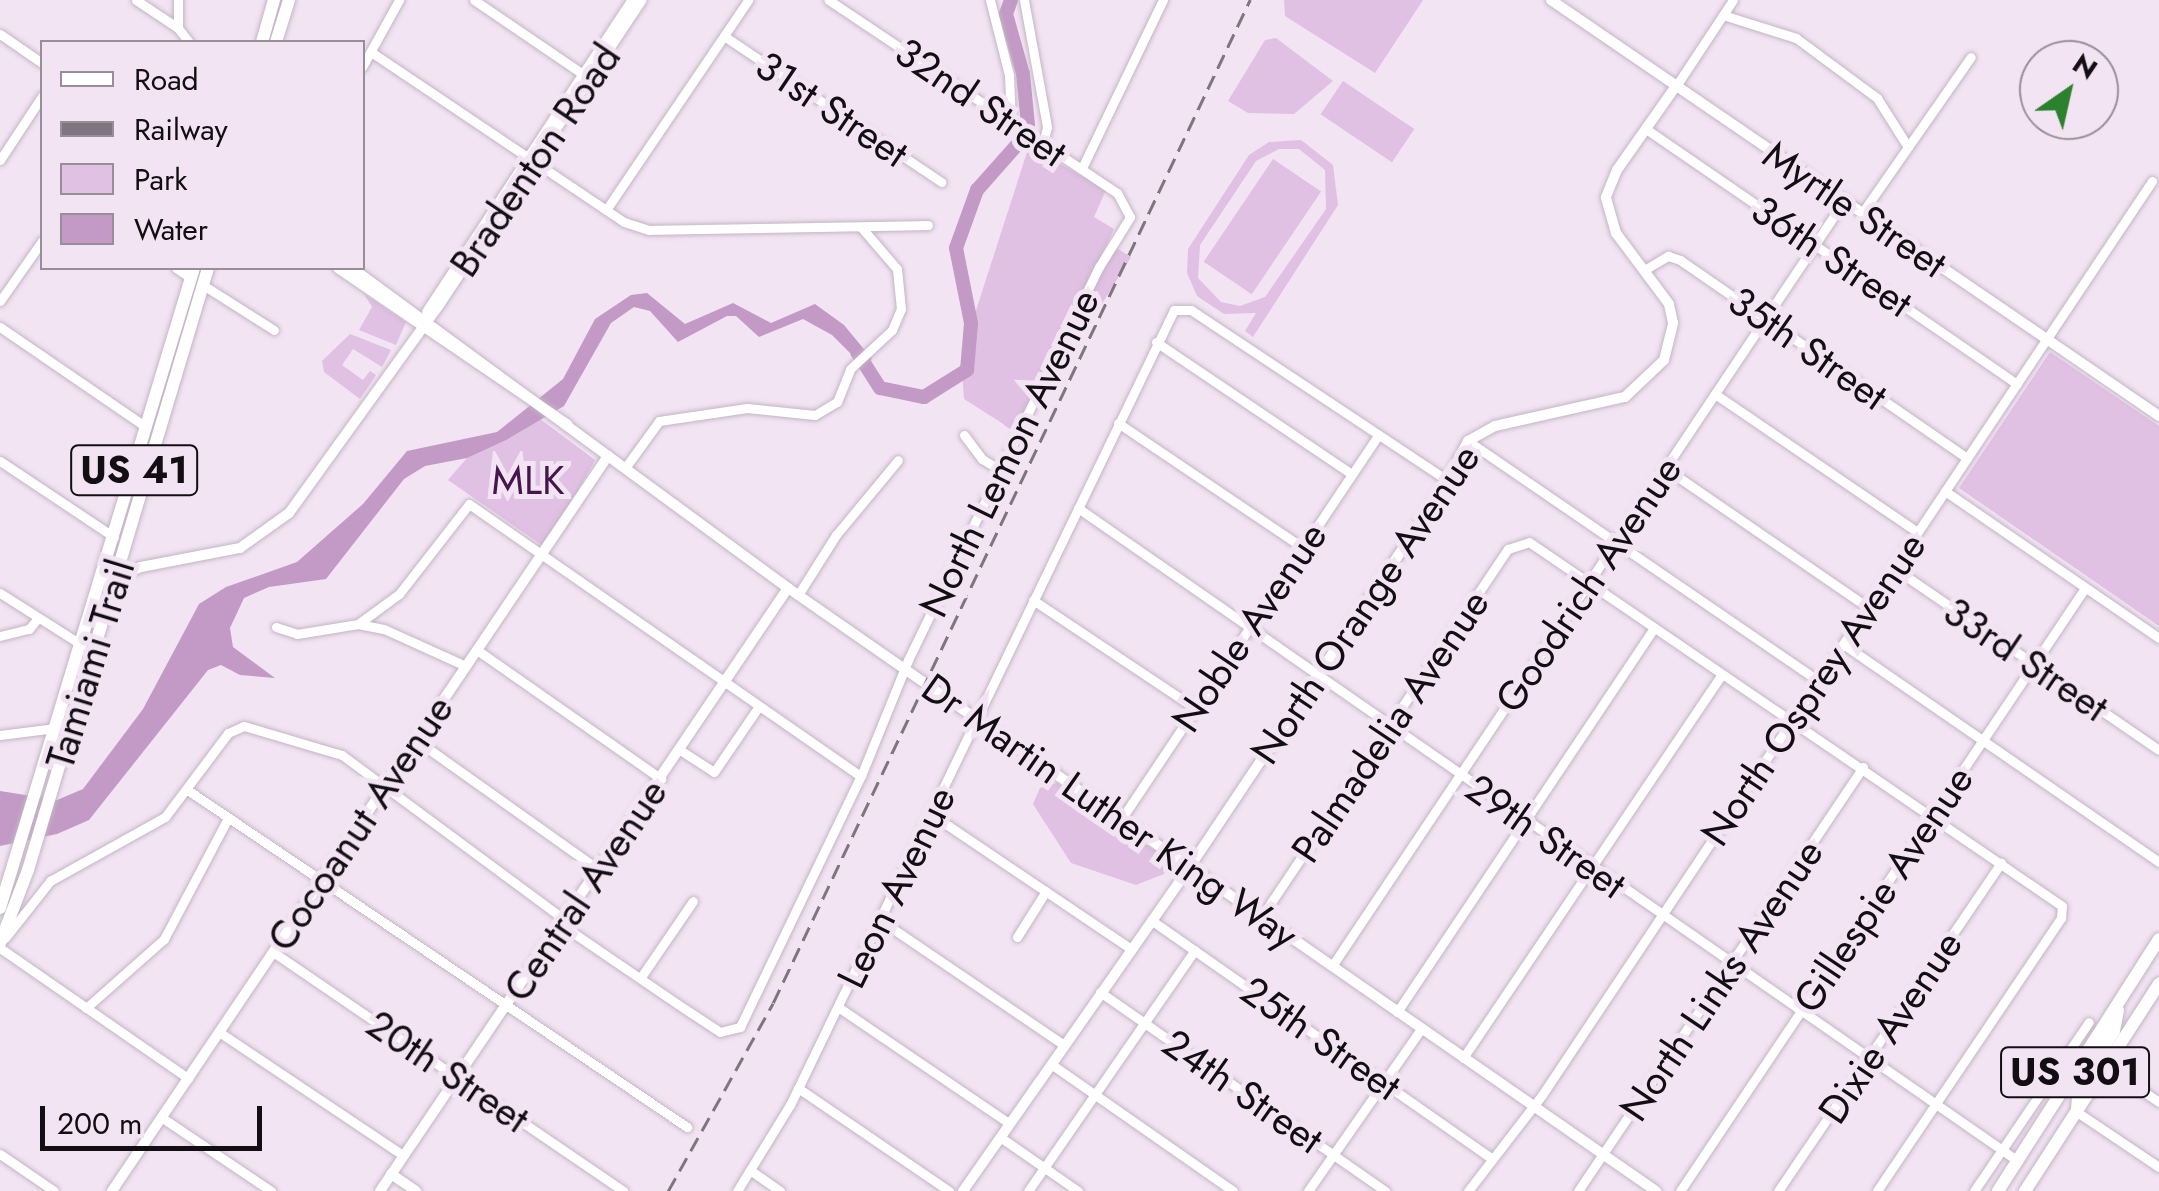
<!DOCTYPE html>
<html>
<head>
<meta charset="utf-8">
<style>
	body { margin:0 }
	#map { position:relative; width:2159px; height:1191px; overflow:hidden; background:#f2e4f3; font-family:Jost,sans-serif }
	div>[style] { position:absolute }
	[style*='--x'] { left:calc(var(--x)*1px); top:calc(var(--y)*1px); width:calc(var(--w)*1px); rotate:calc(var(--a)*1deg) }
	.green>* { inset:0; background:#e0c0e3; transform-origin:0 0 }
	.water>* { inset:0; background:#c29ac5 }
	.river>* { height:14px; margin:-7px; padding:0 7px; transform-origin:7px; border-radius:7px; background:#c29ac5 }
	.roads { filter:drop-shadow(0 0 2px #c3b5c4) drop-shadow(0 0 2px #c3b5c4) }
	.minor>* { height:9px; margin:-4.5px; padding:0 4.5px; transform-origin:4.5px; border-radius:4.5px; background:#fff }
	.tertiary>* { height:10px; margin:-5px; padding:0 5px; transform-origin:5px; border-radius:5px; background:#fff }
	.primary>* { height:12px; margin:-6px; padding:0 6px; transform-origin:6px; border-radius:6px; background:#fff }
	.rail>* { height:2.5px; margin-top:-1.25px; transform-origin:0; background:repeating-linear-gradient(90deg,#7e757f 0 15px,transparent 0 23px) }
	span { translate:-50% -50%; white-space:nowrap; text-align:center; line-height:1.15; -webkit-text-stroke:10px #f2e4f3; paint-order:stroke }
	.shield-label span { padding:2px 8px; background:#f2e4f3; border:2px solid; border-radius:8px; -webkit-text-stroke-width:0 }
	.shield-label { font-size:38px; color:#120e13; font-weight:700 }
	.street-label { font-size:40px; color:#120e13 }
	.park-label { font-size:40px; color:#46154b }
	.legend { position:absolute; left:40px; top:40px; width:325px; height:230px; box-sizing:border-box; background:#f2e4f3; border:2px solid #988e99; margin:0; padding:12px 18px; list-style:none; font-size:30px; color:#120e13 }
	.legend li { display:flex; align-items:center; gap:20px; height:50px }
	.legend b { width:50px; border:2px solid #988e99 }
	.north { position:absolute; left:2019px; top:40px; width:100px; height:100px; box-sizing:border-box; background:#f2e4f3; border:2px solid #988e99; border-radius:50%; rotate:34deg; font-size:28px; font-weight:700; line-height:40px; text-align:center; color:#120e13 }
	.north::after { content:''; display:block; margin:auto; width:35px; height:45px; background:#2c812f; clip-path:polygon(50% 0,100% 100%,50% 72%,0 100%) }
	.scale { position:absolute; left:40px; top:1106px; width:222px; height:45px; box-sizing:border-box; border:5px solid #120e13; border-top:0; padding-left:12px; font-size:30px; line-height:35px; white-space:nowrap; color:#120e13; -webkit-text-stroke:8px #f2e4f3; paint-order:stroke }
</style>
</head>
<body>
<div id="map">
	<div class="green">
		<i style="clip-path:polygon(1284px 0,1423px 0,1375px 73px,1285px 16px)"></i>
		<i style="clip-path:polygon(1276px 38px,1333px 81px,1294px 114px,1248px 113px,1228px 101px,1265px 40px)"></i>
		<i style="left:1343px;top:81px;width:86px;height:40px;rotate:34deg"></i>
		<i style="clip-path:polygon(evenodd,1301px 140px,1333px 165px,1338px 205px,1253px 337px,1245px 331px,1256px 313px,1224px 314px,1197px 296px,1187px 273px,1188px 249px,1249px 155px,1269px 142px,1301px 140px,1299px 149px,1325px 170px,1326px 209px,1265px 297px,1240px 306px,1221px 302px,1198px 278px,1200px 245px,1256px 161px,1279px 149px,1299px 149px)"></i>
		<i style="clip-path:polygon(1029px 146px,1106px 190px,1094px 217px,1114px 229px,1016px 432px,964px 399px,961px 357px)"></i>
		<i style="left:1273px;top:159px;width:58px;height:124px;rotate:34deg"></i>
		<i style="left:1115px;top:247px;width:19px;height:210px;rotate:32deg"></i>
		<i style="clip-path:polygon(364px 294px,406px 322px,396px 345px,359px 330px,372px 307px)"></i>
		<i style="clip-path:polygon(350px 334px,391px 350px,382px 367px,353px 349px,342px 365px,363px 380px,370px 371px,376px 375px,360px 399px,324px 372px,322px 361px)"></i>
		<i style="clip-path:polygon(2050px 352px,2159px 426px,2159px 626px,1959px 488px)"></i>
		<i style="clip-path:polygon(536px 416px,595px 460px,546px 548px,448px 480px,467px 458px)"></i>
		<i style="clip-path:polygon(1057px 783px,1167px 859px,1164px 874px,1136px 885px,1071px 863px,1033px 804px,1040px 788px)"></i>
	</div>
	<div class="water">
		<i style="clip-path:polygon(647px 293px,685px 324px,733px 303px,771px 323px,815px 304px,844px 325px,872px 359px,863px 366px,832px 335px,803px 319px,759px 337px,736px 316px,727px 316px,678px 342px,650px 311px,634px 307px,611px 323px,564px 406px,506px 440px,467px 458px,425px 466px,404px 479px,326px 579px,269px 587px,244px 598px,230px 628px,233px 647px,275px 678px,240px 675px,221px 665px,208px 670px,89px 820px,57px 834px,0 846px,0 791px,57px 800px,83px 789px,143px 709px,199px 604px,226px 587px,297px 562px,363px 504px,407px 451px,497px 432px,563px 379px,595px 319px,631px 295px)"></i>
	</div>
	<div class="river">
		<i style="--x:1011;--y:0;--w:15;--a:110"></i>
		<i style="--x:1006;--y:14;--w:62;--a:74.2"></i>
		<i style="--x:1023;--y:74;--w:51;--a:84.4"></i>
		<i style="--x:857;--y:352;--w:43;--a:57.4"></i>
		<i style="--x:880;--y:388;--w:45;--a:11.6"></i>
		<i style="--x:924;--y:397;--w:51;--a:-32.1"></i>
		<i style="--x:967;--y:370;--w:47;--a:-85.1"></i>
		<i style="--x:971;--y:323;--w:76;--a:-101.3"></i>
		<i style="--x:956;--y:248;--w:62;--a:-70.1"></i>
		<i style="--x:977;--y:190;--w:71;--a:-48.4"></i>
	</div>
	<div class="roads">
		<div class="minor">
			<i style="--x:136;--y:0;--w:50;--a:33.7"></i>
			<i style="--x:178;--y:0;--w:28;--a:90"></i>
			<i style="--x:178;--y:28;--w:18;--a:52"></i>
			<i style="--x:474;--y:0;--w:132;--a:34.2"></i>
			<i style="--x:990;--y:0;--w:77;--a:75.8"></i>
			<i style="--x:1009;--y:75;--w:46;--a:87.5"></i>
			<i style="--x:1024;--y:0;--w:129;--a:79.7"></i>
			<i style="--x:1047;--y:127;--w:16;--a:104"></i>
			<i style="--x:1723;--y:15;--w:77;--a:17.5"></i>
			<i style="--x:1796;--y:38;--w:101;--a:36.5"></i>
			<i style="--x:1877;--y:98;--w:58;--a:57.7"></i>
			<i style="--x:0;--y:34;--w:51;--a:34.6"></i>
			<i style="--x:724;--y:36;--w:262;--a:33.9"></i>
			<i style="--x:374;--y:54;--w:301;--a:33.9"></i>
			<i style="--x:624;--y:222;--w:26;--a:18"></i>
			<i style="--x:649;--y:230;--w:279;--a:-1"></i>
			<i style="--x:362;--y:67;--w:77;--a:-61.1"></i>
			<i style="--x:1676;--y:86;--w:103;--a:-56.5"></i>
			<i style="--x:1646;--y:129;--w:450;--a:34.5"></i>
			<i style="--x:0;--y:160;--w:77;--a:-56.7"></i>
			<i style="--x:1082;--y:168;--w:187;--a:-64.3"></i>
			<i style="--x:606;--y:210;--w:254;--a:-55.9"></i>
			<i style="--x:1862;--y:213;--w:190;--a:-55.1"></i>
			<i style="--x:176;--y:268;--w:18;--a:34"></i>
			<i style="--x:1646;--y:269;--w:26;--a:-31"></i>
			<i style="--x:1668;--y:256;--w:13;--a:18"></i>
			<i style="--x:1680;--y:260;--w:349;--a:34.6"></i>
			<i style="--x:203;--y:285;--w:84;--a:32.4"></i>
			<i style="--x:0;--y:301;--w:73;--a:-55"></i>
			<i style="--x:0;--y:327;--w:177;--a:34.4"></i>
			<i style="--x:1156;--y:342;--w:236;--a:34"></i>
			<i style="--x:1715;--y:394;--w:245;--a:34.3"></i>
			<i style="--x:1118;--y:423;--w:222;--a:34"></i>
			<i style="--x:964;--y:435;--w:30;--a:53"></i>
			<i style="--x:982;--y:459;--w:23;--a:31"></i>
			<i style="--x:1468;--y:441;--w:424;--a:34.4"></i>
			<i style="--x:0;--y:461;--w:137;--a:33.7"></i>
			<i style="--x:625;--y:468;--w:58;--a:-54.1"></i>
			<i style="--x:659;--y:421;--w:89;--a:-8.4"></i>
			<i style="--x:747;--y:408;--w:68;--a:5.9"></i>
			<i style="--x:815;--y:415;--w:26;--a:-31"></i>
			<i style="--x:837;--y:402;--w:35;--a:-68"></i>
			<i style="--x:850;--y:369;--w:57;--a:-42.9"></i>
			<i style="--x:892;--y:330;--w:23;--a:-67"></i>
			<i style="--x:901;--y:309;--w:40;--a:-95.7"></i>
			<i style="--x:897;--y:269;--w:55;--a:-130.6"></i>
			<i style="--x:1665;--y:468;--w:245;--a:34.5"></i>
			<i style="--x:1945;--y:491;--w:260;--a:34.5"></i>
			<i style="--x:1078;--y:508;--w:1145;--a:34.79"></i>
			<i style="--x:1894;--y:568;--w:321;--a:34.5"></i>
			<i style="--x:0;--y:593;--w:97;--a:32.4"></i>
			<i style="--x:798;--y:595;--w:71;--a:-57.7"></i>
			<i style="--x:836;--y:535;--w:97;--a:-50.4"></i>
			<i style="--x:1033;--y:600;--w:195;--a:33.7"></i>
			<i style="--x:358;--y:624;--w:51;--a:-36.2"></i>
			<i style="--x:399;--y:594;--w:114;--a:-52.1"></i>
			<i style="--x:469;--y:504;--w:477;--a:34.8"></i>
			<i style="--x:276;--y:627;--w:22;--a:18"></i>
			<i style="--x:297;--y:634;--w:62;--a:-9.3"></i>
			<i style="--x:358;--y:624;--w:26;--a:11"></i>
			<i style="--x:384;--y:629;--w:90;--a:24.3"></i>
			<i style="--x:0;--y:636;--w:30;--a:-14"></i>
			<i style="--x:29;--y:629;--w:14;--a:-51"></i>
			<i style="--x:1843;--y:644;--w:384;--a:34.6"></i>
			<i style="--x:477;--y:650;--w:225;--a:35"></i>
			<i style="--x:0;--y:735;--w:56;--a:-7.1"></i>
			<i style="--x:416;--y:740;--w:224;--a:35.4"></i>
			<i style="--x:680;--y:750;--w:40;--a:32.9"></i>
			<i style="--x:714;--y:772;--w:80;--a:-55.7"></i>
			<i style="--x:189;--y:791;--w:601;--a:34.01"></i>
			<i style="--x:931;--y:814;--w:241;--a:34"></i>
			<i style="--x:1122;--y:818;--w:460;--a:-56.2"></i>
			<i style="--x:1262;--y:916;--w:442;--a:-56.2"></i>
			<i style="--x:1508;--y:549;--w:22;--a:-18"></i>
			<i style="--x:1529;--y:542;--w:645;--a:34.33"></i>
			<i style="--x:2062;--y:906;--w:12;--a:95"></i>
			<i style="--x:2061;--y:918;--w:329;--a:124"></i>
			<i style="--x:880;--y:920;--w:222;--a:34.2"></i>
			<i style="--x:1151;--y:920;--w:415;--a:35"></i>
			<i style="--x:1017;--y:937;--w:54;--a:-57.8"></i>
			<i style="--x:5;--y:938;--w:73;--a:-51.7"></i>
			<i style="--x:50;--y:881;--w:132;--a:-29.1"></i>
			<i style="--x:165;--y:817;--w:105;--a:-53.1"></i>
			<i style="--x:228;--y:733;--w:17;--a:-24"></i>
			<i style="--x:244;--y:726;--w:102;--a:16.5"></i>
			<i style="--x:342;--y:755;--w:269;--a:36.5"></i>
			<i style="--x:558;--y:915;--w:19;--a:54"></i>
			<i style="--x:569;--y:930;--w:140;--a:34.3"></i>
			<i style="--x:685;--y:1009;--w:42;--a:33.3"></i>
			<i style="--x:720;--y:1032;--w:21;--a:-14"></i>
			<i style="--x:740;--y:1027;--w:279;--a:-64.3"></i>
			<i style="--x:861;--y:776;--w:125;--a:-67.9"></i>
			<i style="--x:908;--y:660;--w:437;--a:-64.1"></i>
			<i style="--x:1099;--y:267;--w:59;--a:-58.2"></i>
			<i style="--x:1130;--y:217;--w:27;--a:-118"></i>
			<i style="--x:1117;--y:193;--w:347;--a:-146.2"></i>
			<i style="--x:0;--y:948;--w:229;--a:34.7"></i>
			<i style="--x:273;--y:952;--w:424;--a:34.3"></i>
			<i style="--x:1332;--y:966;--w:921;--a:-56.21"></i>
			<i style="--x:641;--y:977;--w:92;--a:-55.6"></i>
			<i style="--x:1100;--y:992;--w:348;--a:34.9"></i>
			<i style="--x:838;--y:1007;--w:207;--a:34.2"></i>
			<i style="--x:86;--y:1008;--w:104;--a:-41.5"></i>
			<i style="--x:164;--y:939;--w:137;--a:-62.1"></i>
			<i style="--x:1397;--y:1012;--w:462;--a:-56.2"></i>
			<i style="--x:219;--y:1032;--w:221;--a:33.8"></i>
			<i style="--x:1463;--y:1058;--w:463;--a:-56"></i>
			<i style="--x:1051;--y:1064;--w:222;--a:34.9"></i>
			<i style="--x:2106;--y:1066;--w:64;--a:34.2"></i>
			<i style="--x:798;--y:1088;--w:183;--a:34.3"></i>
			<i style="--x:2077;--y:1112;--w:99;--a:33.9"></i>
			<i style="--x:161;--y:1117;--w:133;--a:33.9"></i>
			<i style="--x:1000;--y:1137;--w:95;--a:34.7"></i>
			<i style="--x:0;--y:1154;--w:65;--a:34.4"></i>
			<i style="--x:750;--y:1170;--w:37;--a:35"></i>
			<i style="--x:737;--y:1191;--w:101;--a:-58.4"></i>
			<i style="--x:790;--y:1105;--w:883;--a:-64.22"></i>
			<i style="--x:1174;--y:310;--w:17;--a:0"></i>
			<i style="--x:1191;--y:310;--w:309;--a:33.6"></i>
			<i style="--x:1028;--y:1191;--w:293;--a:-55.3"></i>
			<i style="--x:1308;--y:1191;--w:198;--a:-55.1"></i>
			<i style="--x:1468;--y:1191;--w:121;--a:-52.4"></i>
			<i style="--x:1542;--y:1095;--w:1099;--a:-56.28"></i>
			<i style="--x:1578;--y:1191;--w:511;--a:-56.09"></i>
			<i style="--x:1680;--y:1191;--w:726;--a:-56.11"></i>
			<i style="--x:1778;--y:1191;--w:397;--a:-55.8"></i>
			<i style="--x:1974;--y:1191;--w:204;--a:-55.8"></i>
		</div>
		<div class="tertiary">
			<i style="--x:1551;--y:0;--w:737;--a:34.38"></i>
			<i style="--x:338;--y:268;--w:278;--a:34.3"></i>
			<i style="--x:352;--y:268;--w:541;--a:36.28"></i>
			<i style="--x:788;--y:588;--w:1057;--a:34.79"></i>
			<i style="--x:427;--y:312;--w:374;--a:-56.6"></i>
			<i style="--x:100;--y:584;--w:44;--a:-22.5"></i>
			<i style="--x:141;--y:567;--w:101;--a:-10.9"></i>
			<i style="--x:240;--y:548;--w:60;--a:-35.5"></i>
			<i style="--x:289;--y:513;--w:256;--a:-54.2"></i>
			<i style="--x:439;--y:305;--w:366;--a:-56.4"></i>
			<i style="--x:391;--y:1174;--w:30;--a:34"></i>
			<i style="--x:112;--y:1191;--w:887;--a:-55.99"></i>
			<i style="--x:380;--y:1191;--w:728;--a:-55.92"></i>
			<i style="--x:963;--y:1191;--w:398;--a:-55"></i>
			<i style="--x:1191;--y:865;--w:449;--a:-56.2"></i>
			<i style="--x:1441;--y:492;--w:58;--a:-62.1"></i>
			<i style="--x:1468;--y:441;--w:31;--a:-29"></i>
			<i style="--x:1495;--y:426;--w:133;--a:-12.6"></i>
			<i style="--x:1625;--y:397;--w:54;--a:-43.5"></i>
			<i style="--x:1664;--y:360;--w:38;--a:-76"></i>
			<i style="--x:1673;--y:323;--w:19;--a:-102"></i>
			<i style="--x:1669;--y:304;--w:89;--a:-126.7"></i>
			<i style="--x:1616;--y:233;--w:37;--a:-106"></i>
			<i style="--x:1606;--y:197;--w:29;--a:-68"></i>
			<i style="--x:1617;--y:170;--w:103;--a:-54.9"></i>
		</div>
		<div class="primary">
			<i style="--x:262;--y:42;--w:44;--a:-74.1"></i>
			<i style="--x:276;--y:42;--w:44;--a:-72.8"></i>
			<i style="--x:0;--y:908;--w:669;--a:-73.14"></i>
			<i style="--x:0;--y:943;--w:78;--a:-69"></i>
			<i style="--x:28;--y:870;--w:628;--a:-73.35"></i>
			<i style="--x:2077;--y:1109;--w:23;--a:-85"></i>
			<i style="--x:2079;--y:1086;--w:65;--a:-57.5"></i>
			<i style="--x:2114;--y:1031;--w:21;--a:-79"></i>
			<i style="--x:1998;--y:1191;--w:299;--a:-57.4"></i>
			<i style="--x:2025;--y:1191;--w:247;--a:-57.1"></i>
		</div>
	</div>
	<div class="rail">
		<i style="--x:668;--y:1191;--w:215;--a:-60.8"></i>
		<i style="--x:773;--y:1003;--w:1111;--a:-64.57"></i>
	</div>
	<div class="shield-label">
		<span style="left:134px;top:470px">US 41</span>
		<span style="left:2075px;top:1072px">US 301</span>
	</div>
	<div class="street-label">
		<span style="left:981px;top:102px;rotate:34deg">32nd Street</span>
		<span style="left:832px;top:109px;rotate:34deg">31st Street</span>
		<span style="left:535px;top:160px;rotate:-56deg">Bradenton Road</span>
		<span style="left:1855px;top:209px;rotate:34deg">Myrtle Street</span>
		<span style="left:1832px;top:256px;rotate:34deg">36th Street</span>
		<span style="left:1808px;top:348px;rotate:35deg">35th Street</span>
		<span style="left:1009px;top:453px;rotate:-64deg">North Lemon Avenue</span>
		<span style="left:1588px;top:584px;rotate:-56deg">Goodrich Avenue</span>
		<span style="left:1365px;top:604px;rotate:-56deg">North Orange Avenue</span>
		<span style="left:1249px;top:627px;rotate:-56deg">Noble Avenue</span>
		<span style="left:2026px;top:659px;rotate:34deg">33rd Street</span>
		<span style="left:90px;top:664px;rotate:-73deg">Tamiami Trail</span>
		<span style="left:1813px;top:689px;rotate:-56deg">North Osprey Avenue</span>
		<span style="left:1390px;top:726px;rotate:-56deg">Palmadelia Avenue</span>
		<span style="left:1110px;top:811px;rotate:35deg">Dr Martin Luther King Way</span>
		<span style="left:360px;top:823px;rotate:-56deg">Cocoanut Avenue</span>
		<span style="left:1546px;top:836px;rotate:35deg">29th Street</span>
		<span style="left:896px;top:887px;rotate:-64deg">Leon Avenue</span>
		<span style="left:1883px;top:889px;rotate:-56deg">Gillespie Avenue</span>
		<span style="left:585px;top:890px;rotate:-56deg">Central Avenue</span>
		<span style="left:1721px;top:980px;rotate:-56deg">North Links Avenue</span>
		<span style="left:1890px;top:1027px;rotate:-56deg">Dixie Avenue</span>
		<span style="left:1321px;top:1038px;rotate:35deg">25th Street</span>
		<span style="left:448px;top:1071px;rotate:34deg">20th Street</span>
		<span style="left:1243px;top:1091px;rotate:35deg">24th Street</span>
	</div>
	<div class="park-label">
		<span style="left:528px;top:480px">MLK</span>
	</div>
	<ul class="legend">
	<li><b style="height:12px;background:#fff"></b>Road</li>
	<li><b style="height:12px;background:#7e757f"></b>Railway</li>
	<li><b style="height:28px;background:#e0c0e3"></b>Park</li>
	<li><b style="height:28px;background:#c29ac5"></b>Water</li>
	</ul>
	<div class="north">N</div>
	<div class="scale">200 m</div>
</div>
</body>
</html>
